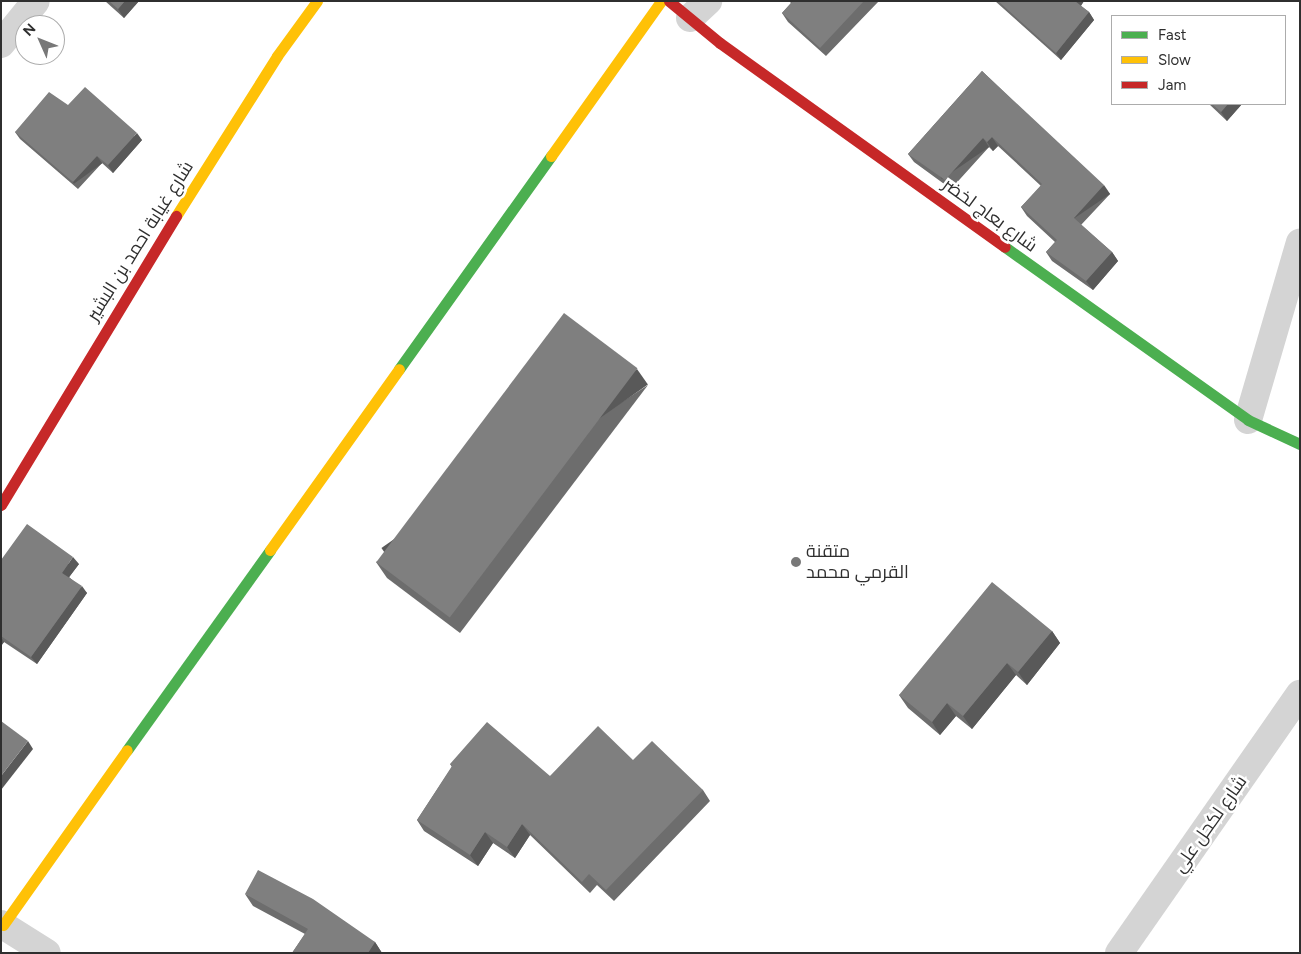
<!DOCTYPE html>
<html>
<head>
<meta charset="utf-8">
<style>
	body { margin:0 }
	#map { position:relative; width:1301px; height:954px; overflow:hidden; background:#fff; font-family:Figtree,Cairo,sans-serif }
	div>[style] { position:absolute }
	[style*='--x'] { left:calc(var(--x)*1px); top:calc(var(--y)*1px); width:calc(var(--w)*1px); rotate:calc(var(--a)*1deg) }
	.street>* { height:28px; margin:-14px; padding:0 14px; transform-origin:14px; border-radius:14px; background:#d4d4d4 }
	.fast>* { height:11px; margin:-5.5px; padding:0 5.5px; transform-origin:5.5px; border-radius:5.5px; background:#4caf50 }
	.slow>* { height:11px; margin:-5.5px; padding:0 5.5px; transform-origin:5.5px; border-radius:5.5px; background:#ffc107 }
	.jam>* { height:11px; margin:-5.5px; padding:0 5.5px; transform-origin:5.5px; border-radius:5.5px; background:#c62828 }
	.wall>* { inset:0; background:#6d6d6d }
	.shaded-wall>* { inset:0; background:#595959; transform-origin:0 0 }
	.building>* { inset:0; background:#7f7f7f; transform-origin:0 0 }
	.dots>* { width:14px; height:14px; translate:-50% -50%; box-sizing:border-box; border:2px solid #fff; border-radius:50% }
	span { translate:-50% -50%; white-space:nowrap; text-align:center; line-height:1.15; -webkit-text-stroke:5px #fff; paint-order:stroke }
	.street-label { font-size:18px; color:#2f2f2f }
	.poi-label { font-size:18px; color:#2f2f2f }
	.left { translate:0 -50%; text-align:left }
	.frame { position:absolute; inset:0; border:2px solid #2f2f2f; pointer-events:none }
	.legend { position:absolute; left:1111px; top:15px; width:175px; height:90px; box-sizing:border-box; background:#fff; border:1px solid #acacac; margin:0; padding:6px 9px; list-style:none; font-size:15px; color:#2f2f2f }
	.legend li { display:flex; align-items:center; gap:10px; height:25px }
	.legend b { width:25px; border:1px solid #acacac }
	.north { position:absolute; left:15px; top:15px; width:50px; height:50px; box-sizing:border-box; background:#fff; border:1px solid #acacac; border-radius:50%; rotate:314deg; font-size:14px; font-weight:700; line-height:20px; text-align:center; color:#2f2f2f }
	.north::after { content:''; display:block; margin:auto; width:18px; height:22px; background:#787878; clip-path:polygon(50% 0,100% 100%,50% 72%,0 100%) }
</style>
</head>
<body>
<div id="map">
	<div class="street">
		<i style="--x:690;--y:18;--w:25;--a:-43"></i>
		<i style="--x:1;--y:44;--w:55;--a:-50.9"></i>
		<i style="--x:1248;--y:420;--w:185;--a:-73.7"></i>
		<i style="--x:1;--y:924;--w:54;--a:32.2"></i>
		<i style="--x:1119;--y:953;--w:316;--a:-55.1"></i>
	</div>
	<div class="fast">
		<i style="--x:1005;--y:247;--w:298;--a:35.4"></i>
		<i style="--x:1248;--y:420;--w:57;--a:24.8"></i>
		<i style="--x:399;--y:369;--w:262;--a:-54.5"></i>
		<i style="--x:127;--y:750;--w:246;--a:-54.4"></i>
	</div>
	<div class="slow">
		<i style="--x:551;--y:156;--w:190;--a:-54.6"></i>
		<i style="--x:176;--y:216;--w:189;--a:-57.7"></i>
		<i style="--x:277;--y:56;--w:68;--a:-54"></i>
		<i style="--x:270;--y:550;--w:222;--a:-54.5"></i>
		<i style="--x:3;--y:925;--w:214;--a:-54.7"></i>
	</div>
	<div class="jam">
		<i style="--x:669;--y:1;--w:66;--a:39.5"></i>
		<i style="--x:720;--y:43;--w:350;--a:35.6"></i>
		<i style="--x:1;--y:505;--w:338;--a:-58.8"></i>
	</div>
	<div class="wall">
		<i style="clip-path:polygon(105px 1px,139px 1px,124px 18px)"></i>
		<i style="clip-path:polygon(789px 1px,879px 1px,826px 56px,788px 22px,782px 13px,791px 3px)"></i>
		<i style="clip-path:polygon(995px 1px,1084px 1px,1081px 6px,1089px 12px,1094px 20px,1061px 60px)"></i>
		<i style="clip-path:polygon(982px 71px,1110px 194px,1081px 225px,1112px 252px,1118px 261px,1093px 290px,1052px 261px,1046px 252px,1055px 242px,1027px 216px,1021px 207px,1041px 186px,998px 146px,993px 151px,989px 147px,951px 189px,914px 162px,908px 154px)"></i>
		<i style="clip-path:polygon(1209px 104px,1242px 104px,1227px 121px)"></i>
		<i style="clip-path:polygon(68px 105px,142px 140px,113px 173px,102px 163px,78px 189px,20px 139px,15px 132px)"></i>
		<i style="clip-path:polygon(648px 385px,460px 633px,387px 578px,376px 562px)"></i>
		<i style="clip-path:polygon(1px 560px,79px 564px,69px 577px,87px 593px,37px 664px,4px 642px,1px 646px)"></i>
		<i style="clip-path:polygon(1052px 631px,1060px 643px,1027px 685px,1016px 675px,972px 729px,956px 716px,940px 735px,908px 708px,899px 695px)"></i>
		<i style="clip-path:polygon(633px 760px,703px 790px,710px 801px,614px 901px,597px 885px,590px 893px,530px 835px,515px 858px,493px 843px,478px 866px,424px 831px,417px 820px,452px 767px,450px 764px,550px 776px)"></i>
		<i style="clip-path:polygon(245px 894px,375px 942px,382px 953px,292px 953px,305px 934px,253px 906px)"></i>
	</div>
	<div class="shaded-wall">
		<i style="clip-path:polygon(125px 1px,139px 1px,124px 18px,118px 9px)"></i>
		<i style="clip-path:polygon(1075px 1px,1084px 1px,1079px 8px)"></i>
		<i style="clip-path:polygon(1089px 12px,1094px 20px,1061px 60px,1056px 53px)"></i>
		<i style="clip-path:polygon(1228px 104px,1242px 104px,1227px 121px,1221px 112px)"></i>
		<i style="clip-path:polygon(137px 133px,142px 140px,113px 173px,108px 165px)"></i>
		<i style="clip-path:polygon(992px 137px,998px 146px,993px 151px,987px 142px)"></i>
		<i style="left:983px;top:138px;width:11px;height:57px;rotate:56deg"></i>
		<i style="left:97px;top:156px;width:9px;height:35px;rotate:54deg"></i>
		<i style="left:1104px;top:185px;width:11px;height:45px;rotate:56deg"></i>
		<i style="clip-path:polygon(1112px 252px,1118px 261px,1093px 290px,1086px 281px)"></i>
		<i style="left:637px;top:369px;width:19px;height:312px;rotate:55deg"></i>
		<i style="clip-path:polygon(73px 557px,79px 564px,67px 580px,62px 573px)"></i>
		<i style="clip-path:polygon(82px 586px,87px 593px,37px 664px,31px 657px)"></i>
		<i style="clip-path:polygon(1052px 631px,1060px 643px,1027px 685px,1018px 672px)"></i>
		<i style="clip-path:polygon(1px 637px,4px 642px,1px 646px)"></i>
		<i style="clip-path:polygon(1007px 663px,1016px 675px,972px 729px,963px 716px)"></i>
		<i style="clip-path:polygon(947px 703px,956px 716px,940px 735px,932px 722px)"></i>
		<i style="clip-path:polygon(28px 741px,33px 749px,1px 790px,1px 776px)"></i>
		<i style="clip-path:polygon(522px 824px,530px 835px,515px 858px,507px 847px)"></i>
		<i style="clip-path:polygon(485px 832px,493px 843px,478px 866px,470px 855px)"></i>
		<i style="clip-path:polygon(375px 942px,382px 953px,368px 953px)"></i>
	</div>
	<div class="building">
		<i style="clip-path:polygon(109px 1px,125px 1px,118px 9px)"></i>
		<i style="clip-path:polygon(793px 1px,864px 1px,820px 48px,782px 13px)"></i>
		<i style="clip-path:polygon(998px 1px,1075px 1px,1089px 12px,1056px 53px)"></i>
		<i style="clip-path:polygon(982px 71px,1104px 185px,1074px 218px,1112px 252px,1086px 281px,1046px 252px,1057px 240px,1021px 207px,1042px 184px,992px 137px,987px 142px,983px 138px,945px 180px,908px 154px)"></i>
		<i style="clip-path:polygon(85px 87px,137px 133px,108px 165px,97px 156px,73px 182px,15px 132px,49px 92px,68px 105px)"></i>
		<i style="clip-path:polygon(1212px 104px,1228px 104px,1221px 112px)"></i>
		<i style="left:564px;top:313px;width:92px;height:312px;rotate:37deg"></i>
		<i style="clip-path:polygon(27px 524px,73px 557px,62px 573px,82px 586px,31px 657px,1px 636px,1px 560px)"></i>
		<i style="clip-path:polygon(992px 582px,1052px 631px,1018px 672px,1007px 663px,963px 716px,947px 703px,932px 722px,899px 695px)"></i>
		<i style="clip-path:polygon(1px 721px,28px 741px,1px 776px)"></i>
		<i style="clip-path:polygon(487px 722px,550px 776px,598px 726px,633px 760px,652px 741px,703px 790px,606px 890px,589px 874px,582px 882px,522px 824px,507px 847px,485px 832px,470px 855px,417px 820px,452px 766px,450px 764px)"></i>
		<i style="clip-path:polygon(258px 870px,313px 899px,375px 942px,368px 953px,292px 953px,308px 929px,245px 894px)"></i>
	</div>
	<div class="dots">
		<i style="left:796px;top:562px;background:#787878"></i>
	</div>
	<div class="street-label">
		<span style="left:990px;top:215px;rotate:36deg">شارع بعاج لخضر</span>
		<span style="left:140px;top:241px;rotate:-58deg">شارع غيابة احمد بن البشير</span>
		<span style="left:1210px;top:824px;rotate:-55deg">شارع لكحل علي</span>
	</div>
	<div class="poi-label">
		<span class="left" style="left:806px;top:562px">متقنة<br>القرمي محمد</span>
	</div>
	<div class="frame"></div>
	<ul class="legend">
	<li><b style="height:6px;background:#4caf50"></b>Fast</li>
	<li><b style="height:6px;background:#ffc107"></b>Slow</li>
	<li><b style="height:6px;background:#c62828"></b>Jam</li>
	</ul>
	<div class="north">N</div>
</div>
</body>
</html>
